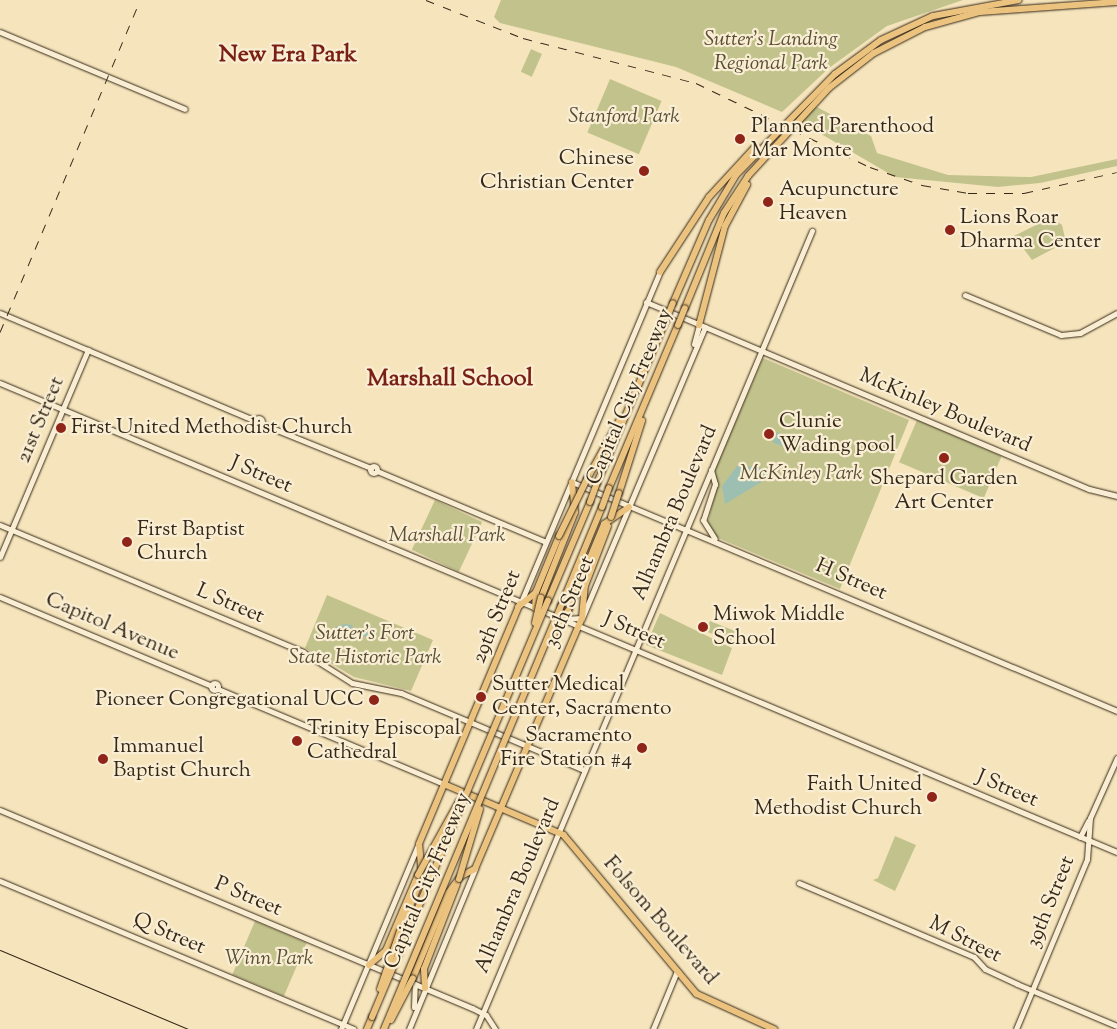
<!DOCTYPE html>
<html>
<head>
<meta charset="utf-8">
<style>
	body { margin:0 }
	#map { position:relative; width:1117px; height:1029px; overflow:hidden; background:#f6e5bc; font-family:"Sorts Mill Goudy",serif }
	div>[style] { position:absolute }
	[style*='--x'] { left:calc(var(--x)*1px); top:calc(var(--y)*1px); width:calc(var(--w)*1px); rotate:calc(var(--a)*1deg) }
	.green>* { inset:0; background:#c2c38c; transform-origin:0 0 }
	.water>* { inset:0; background:#9dbfb2; transform-origin:0 0 }
	.roads { filter:drop-shadow(0 0 1px #362818) drop-shadow(0 0 1px #362818) }
	.secondary>* { height:5px; margin:-2.5px; padding:0 2.5px; transform-origin:2.5px; border-radius:2.5px; background:#f9eed3 }
	.secondary>.ring { margin:-2.5px; padding:0; box-sizing:content-box; background:none; border:5px solid #f9eed3; border-radius:50% }
	.primary>* { height:5.5px; margin:-2.75px; padding:0 2.75px; transform-origin:2.75px; border-radius:2.75px; background:#ebc27e }
	.highway>* { height:6px; margin:-3px; padding:0 3px; transform-origin:3px; border-radius:3px; background:#ebc27e }
	.tram>* { height:1px; margin:-0.5px; padding:0 0.5px; transform-origin:0.5px; border-radius:0.5px; background:#362818 }
	.rail>* { height:1px; margin-top:-0.5px; transform-origin:0; background:repeating-linear-gradient(90deg,#362818 0 9px,transparent 0 18px) }
	.bridges { filter:drop-shadow(0 0 1px #362818) drop-shadow(0 0 1px #362818) }
	.highway-bridge>* { height:6px; margin:-3px; padding:0 3px; transform-origin:3px; border-radius:3px; background:#ebc27e }
	.dots>* { width:14px; height:14px; translate:-50% -50%; box-sizing:border-box; border:2px solid #f9eed3; border-radius:50% }
	span { translate:-50% -50%; white-space:nowrap; text-align:center; line-height:1.15; -webkit-text-stroke:4.5px #f9eed3; paint-order:stroke }
	.park-label { font-size:21px; color:#594f35; font-style:italic }
	.poi-label { font-size:21px; color:#362818 }
	.left { translate:0 -50%; text-align:left }
	.right { translate:-100% -50%; text-align:right }
	.street-label { font-size:21px; color:#362818 }
	.quarter-label { font-size:24px; color:#7a1f14; font-weight:700 }
</style>
</head>
<body>
<div id="map">
	<div class="green">
		<i style="clip-path:polygon(501px 0,963px 0,887px 26px,829px 68px,782px 112px,676px 67px,500px 23px,494px 17px)"></i>
		<i style="left:531px;top:49px;width:12px;height:25px;rotate:24deg"></i>
		<i style="left:610px;top:79px;width:56px;height:58px;rotate:23deg"></i>
		<i style="clip-path:polygon(817px 107px,871px 136px,877px 153px,948px 175px,1031px 177px,1117px 159px,1117px 166px,1040px 183px,998px 187px,895px 177px,797px 120px)"></i>
		<i style="clip-path:polygon(1052px 217px,1062px 225px,1066px 242px,1032px 260px,1014px 236px)"></i>
		<i style="clip-path:polygon(763px 358px,909px 420px,840px 589px,718px 538px,707px 525px,717px 486px,715px 470px)"></i>
		<i style="left:917px;top:420px;width:92px;height:46px;rotate:23deg"></i>
		<i style="left:435px;top:500px;width:52px;height:55px;rotate:25deg"></i>
		<i style="clip-path:polygon(327px 595px,433px 640px,411px 691px,354px 677px,305px 648px)"></i>
		<i style="clip-path:polygon(660px 613px,732px 648px,722px 675px,646px 645px)"></i>
		<i style="left:710px;top:621px;width:27px;height:11px;rotate:22deg"></i>
		<i style="clip-path:polygon(895px 836px,916px 845px,895px 891px,873px 880px,878px 878px)"></i>
		<i style="left:255px;top:921px;width:56px;height:58px;rotate:23deg"></i>
	</div>
	<div class="water">
		<i style="left:777px;top:432px;width:26px;height:11px;rotate:23deg"></i>
		<i style="clip-path:polygon(737px 466px,758px 467px,768px 471px,770px 477px,725px 504px,722px 486px)"></i>
		<i style="clip-path:polygon(345px 624px,352px 625px,355px 632px,374px 627px,377px 634px,351px 639px,349px 630px,332px 635px,335px 627px)"></i>
	</div>
	<div class="roads">
		<div class="secondary">
			<i style="--x:0;--y:32;--w:200;--a:22.6"></i>
			<i style="--x:965;--y:295;--w:104;--a:22.6"></i>
			<i style="--x:1061;--y:335;--w:19;--a:-6"></i>
			<i style="--x:1080;--y:333;--w:42;--a:-28.4"></i>
			<i style="--x:646;--y:302;--w:481;--a:22.9"></i>
			<i style="--x:1089;--y:489;--w:29;--a:14"></i>
			<i style="--x:0;--y:313;--w:278;--a:22.9"></i>
			<i style="--x:694;--y:344;--w:20;--a:-75"></i>
			<i style="--x:0;--y:383;--w:1211;--a:22.78"></i>
			<i class="ring" style="left:255.5px;top:418.5px;width:2px;height:2px"></i>
			<i style="--x:262;--y:424;--w:118;--a:22"></i>
			<i class="ring" style="left:370.5px;top:466.5px;width:2px;height:2px"></i>
			<i style="--x:711;--y:470;--w:15;--a:74"></i>
			<i style="--x:715;--y:484;--w:38;--a:108"></i>
			<i style="--x:703;--y:520;--w:22;--a:58"></i>
			<i style="--x:377;--y:471;--w:183;--a:22.8"></i>
			<i style="--x:572;--y:482;--w:591;--a:22.79"></i>
			<i style="--x:0;--y:525;--w:329;--a:22.7"></i>
			<i style="--x:303;--y:652;--w:58;--a:32.3"></i>
			<i style="--x:352;--y:683;--w:50;--a:11.5"></i>
			<i style="--x:401;--y:693;--w:199;--a:22.8"></i>
			<i style="--x:0;--y:557;--w:225;--a:-67"></i>
			<i style="--x:0;--y:597;--w:230;--a:22.8"></i>
			<i style="--x:521;--y:602;--w:358;--a:-67.2"></i>
			<i style="--x:563;--y:619;--w:19;--a:-3"></i>
			<i style="--x:582;--y:618;--w:316;--a:-67.1"></i>
			<i class="ring" style="left:211.5px;top:683.5px;width:2px;height:2px"></i>
			<i style="--x:218;--y:689;--w:245;--a:22.8"></i>
			<i style="--x:0;--y:810;--w:512;--a:22.76"></i>
			<i style="--x:472;--y:1008;--w:16;--a:27"></i>
			<i style="--x:486;--y:1015;--w:17;--a:57"></i>
			<i style="--x:1080;--y:837;--w:18;--a:-63"></i>
			<i style="--x:0;--y:881;--w:383;--a:22.7"></i>
			<i style="--x:799;--y:883;--w:190;--a:22.9"></i>
			<i style="--x:974;--y:957;--w:16;--a:47"></i>
			<i style="--x:985;--y:969;--w:35;--a:25"></i>
			<i style="--x:1017;--y:984;--w:108;--a:22.8"></i>
			<i style="--x:414;--y:1007;--w:23;--a:-88"></i>
			<i style="--x:341;--y:1029;--w:199;--a:-67.3"></i>
			<i style="--x:409;--y:1029;--w:173;--a:-67.6"></i>
			<i style="--x:476;--y:1029;--w:866;--a:-67.17"></i>
			<i style="--x:653;--y:1029;--w:63;--a:-67.5"></i>
			<i style="--x:1016;--y:1029;--w:184;--a:-67.3"></i>
			<i style="--x:1087;--y:859;--w:41;--a:-85.8"></i>
			<i style="--x:1090;--y:818;--w:66;--a:-65.8"></i>
		</div>
		<div class="primary">
			<i style="--x:444;--y:784;--w:130;--a:23"></i>
			<i style="--x:564;--y:835;--w:207;--a:50.1"></i>
			<i style="--x:697;--y:994;--w:85;--a:24.4"></i>
			<i style="--x:419;--y:844;--w:260;--a:-67.2"></i>
			<i style="--x:475;--y:869;--w:273;--a:-66.9"></i>
		</div>
		<div class="highway">
			<i style="--x:660;--y:272;--w:90;--a:-56.8"></i>
			<i style="--x:709;--y:197;--w:68;--a:-47.4"></i>
			<i style="--x:673;--y:303;--w:90;--a:-66.6"></i>
			<i style="--x:709;--y:220;--w:52;--a:-59"></i>
			<i style="--x:736;--y:175;--w:141;--a:-45.6"></i>
			<i style="--x:835;--y:74;--w:57;--a:-36.5"></i>
			<i style="--x:881;--y:40;--w:57;--a:-24.8"></i>
			<i style="--x:933;--y:16;--w:87;--a:-10.5"></i>
			<i style="--x:685;--y:308;--w:103;--a:-67.7"></i>
			<i style="--x:724;--y:213;--w:44;--a:-57"></i>
			<i style="--x:748;--y:176;--w:120;--a:-47.4"></i>
			<i style="--x:829;--y:88;--w:57;--a:-37.9"></i>
			<i style="--x:874;--y:53;--w:57;--a:-27"></i>
			<i style="--x:925;--y:27;--w:57;--a:-15.3"></i>
			<i style="--x:980;--y:12;--w:137;--a:-4.2"></i>
			<i style="--x:699;--y:325;--w:102;--a:-75.3"></i>
			<i style="--x:725;--y:226;--w:47;--a:-61.8"></i>
			<i style="--x:587;--y:479;--w:68;--a:-61.2"></i>
			<i style="--x:597;--y:483;--w:177;--a:-67.1"></i>
			<i style="--x:609;--y:488;--w:177;--a:-67.1"></i>
			<i style="--x:619;--y:493;--w:76;--a:-72.3"></i>
			<i style="--x:541;--y:598;--w:92;--a:-68.4"></i>
			<i style="--x:575;--y:512;--w:30;--a:-96"></i>
			<i style="--x:548;--y:601;--w:108;--a:-67"></i>
			<i style="--x:561;--y:606;--w:107;--a:-67.5"></i>
			<i style="--x:518;--y:607;--w:22;--a:-39"></i>
			<i style="--x:535;--y:608;--w:16;--a:-86"></i>
			<i style="--x:536;--y:592;--w:61;--a:-67.7"></i>
			<i style="--x:568;--y:611;--w:94;--a:-67.5"></i>
			<i style="--x:604;--y:524;--w:30;--a:-34"></i>
			<i style="--x:582;--y:618;--w:32;--a:-85"></i>
			<i style="--x:585;--y:586;--w:64;--a:-69"></i>
			<i style="--x:400;--y:931;--w:58;--a:-67.8"></i>
			<i style="--x:422;--y:877;--w:33;--a:-95"></i>
			<i style="--x:369;--y:965;--w:23;--a:-41"></i>
			<i style="--x:386;--y:950;--w:82;--a:-66.9"></i>
			<i style="--x:413;--y:978;--w:92;--a:-67.6"></i>
			<i style="--x:448;--y:893;--w:21;--a:-53"></i>
			<i style="--x:461;--y:876;--w:16;--a:-27"></i>
			<i style="--x:425;--y:988;--w:19;--a:-93"></i>
			<i style="--x:424;--y:969;--w:91;--a:-68.8"></i>
			<i style="--x:367;--y:1029;--w:13;--a:-67"></i>
		</div>
	</div>
	<div class="tram">
		<i style="--x:0;--y:950;--w:204;--a:22.8"></i>
	</div>
	<div class="rail">
		<i style="--x:426;--y:0;--w:104;--a:21.4"></i>
		<i style="--x:523;--y:38;--w:179;--a:14.6"></i>
		<i style="--x:696;--y:83;--w:193;--a:25.8"></i>
		<i style="--x:870;--y:167;--w:55;--a:19.1"></i>
		<i style="--x:922;--y:185;--w:47;--a:9.9"></i>
		<i style="--x:968;--y:193;--w:56;--a:0"></i>
		<i style="--x:1024;--y:193;--w:95;--a:-12.7"></i>
		<i style="--x:0;--y:332;--w:360;--a:-67.1"></i>
	</div>
	<div class="bridges">
		<div class="highway-bridge">
			<i style="--x:666;--y:320;--w:18;--a:-68"></i>
			<i style="--x:678;--y:325;--w:18;--a:-68"></i>
			<i style="--x:590;--y:502;--w:20;--a:-70"></i>
			<i style="--x:602;--y:507;--w:20;--a:-70"></i>
			<i style="--x:611;--y:517;--w:25;--a:-72"></i>
			<i style="--x:559;--y:536;--w:64;--a:-63.8"></i>
			<i style="--x:535;--y:623;--w:26;--a:-77"></i>
			<i style="--x:551;--y:639;--w:33;--a:-59"></i>
			<i style="--x:418;--y:875;--w:85;--a:-61"></i>
			<i style="--x:459;--y:879;--w:73;--a:-73.3"></i>
			<i style="--x:380;--y:989;--w:61;--a:-71"></i>
			<i style="--x:372;--y:1017;--w:452;--a:-67.1"></i>
			<i style="--x:391;--y:1020;--w:47;--a:-62.4"></i>
			<i style="--x:384;--y:1029;--w:459;--a:-67.3"></i>
		</div>
	</div>
	<div class="dots">
		<i style="left:740px;top:139px;background:#8f2418"></i>
		<i style="left:644px;top:171px;background:#8f2418"></i>
		<i style="left:768px;top:202px;background:#8f2418"></i>
		<i style="left:950px;top:230px;background:#8f2418"></i>
		<i style="left:61px;top:428px;background:#8f2418"></i>
		<i style="left:769px;top:434px;background:#8f2418"></i>
		<i style="left:944px;top:458px;background:#8f2418"></i>
		<i style="left:127px;top:542px;background:#8f2418"></i>
		<i style="left:703px;top:627px;background:#8f2418"></i>
		<i style="left:481px;top:697px;background:#8f2418"></i>
		<i style="left:374px;top:700px;background:#8f2418"></i>
		<i style="left:297px;top:741px;background:#8f2418"></i>
		<i style="left:642px;top:748px;background:#8f2418"></i>
		<i style="left:103px;top:759px;background:#8f2418"></i>
		<i style="left:932px;top:797px;background:#8f2418"></i>
	</div>
	<div class="park-label">
		<span style="left:771px;top:52px">Sutter's Landing<br>Regional Park</span>
		<span style="left:624px;top:117px">Stanford Park</span>
		<span style="left:801px;top:474px">McKinley Park</span>
		<span style="left:447px;top:536px">Marshall Park</span>
		<span style="left:365px;top:646px">Sutter's Fort<br>State Historic Park</span>
		<span style="left:269px;top:959px">Winn Park</span>
	</div>
	<div class="poi-label">
		<span class="left" style="left:751px;top:139px">Planned Parenthood<br>Mar Monte</span>
		<span class="right" style="left:634px;top:171px">Chinese<br>Christian Center</span>
		<span class="left" style="left:779px;top:202px">Acupuncture<br>Heaven</span>
		<span class="left" style="left:960px;top:230px">Lions Roar<br>Dharma Center</span>
		<span class="left" style="left:779px;top:434px">Clunie<br>Wading pool</span>
		<span class="left" style="left:71px;top:428px">First United Methodist Church</span>
		<span style="left:944px;top:491px">Shepard Garden<br>Art Center</span>
		<span class="left" style="left:137px;top:542px">First Baptist<br>Church</span>
		<span class="left" style="left:713px;top:627px">Miwok Middle<br>School</span>
		<span class="left" style="left:492px;top:697px">Sutter Medical<br>Center, Sacramento</span>
		<span class="right" style="left:364px;top:700px">Pioneer Congregational UCC</span>
		<span class="left" style="left:307px;top:741px">Trinity Episcopal<br>Cathedral</span>
		<span class="right" style="left:632px;top:748px">Sacramento<br>Fire Station #4</span>
		<span class="left" style="left:113px;top:759px">Immanuel<br>Baptist Church</span>
		<span class="right" style="left:922px;top:797px">Faith United<br>Methodist Church</span>
	</div>
	<div class="street-label">
		<span style="left:630px;top:397px;rotate:-67deg">Capital City Freeway</span>
		<span style="left:945px;top:411px;rotate:23deg">McKinley Boulevard</span>
		<span style="left:41px;top:420px;rotate:-67deg">21st Street</span>
		<span style="left:261px;top:475px;rotate:23deg">J Street</span>
		<span style="left:675px;top:513px;rotate:-67deg">Alhambra Boulevard</span>
		<span style="left:851px;top:580px;rotate:23deg">H Street</span>
		<span style="left:570px;top:602px;rotate:-67deg">30th Street</span>
		<span style="left:230px;top:604px;rotate:23deg">L Street</span>
		<span style="left:497px;top:617px;rotate:-68deg">29th Street</span>
		<span style="left:112px;top:627px;rotate:23deg">Capitol Avenue</span>
		<span style="left:634px;top:631px;rotate:23deg">J Street</span>
		<span style="left:1007px;top:789px;rotate:23deg">J Street</span>
		<span style="left:428px;top:881px;rotate:-67deg">Capital City Freeway</span>
		<span style="left:518px;top:886px;rotate:-67deg">Alhambra Boulevard</span>
		<span style="left:248px;top:897px;rotate:23deg">P Street</span>
		<span style="left:1051px;top:902px;rotate:-68deg">39th Street</span>
		<span style="left:660px;top:921px;rotate:49deg">Folsom Boulevard</span>
		<span style="left:169px;top:934px;rotate:23deg">Q Street</span>
		<span style="left:965px;top:940px;rotate:27deg">M Street</span>
	</div>
	<div class="quarter-label">
		<span style="left:288px;top:56px">New Era Park</span>
		<span style="left:450px;top:380px">Marshall School</span>
	</div>
</div>
</body>
</html>
